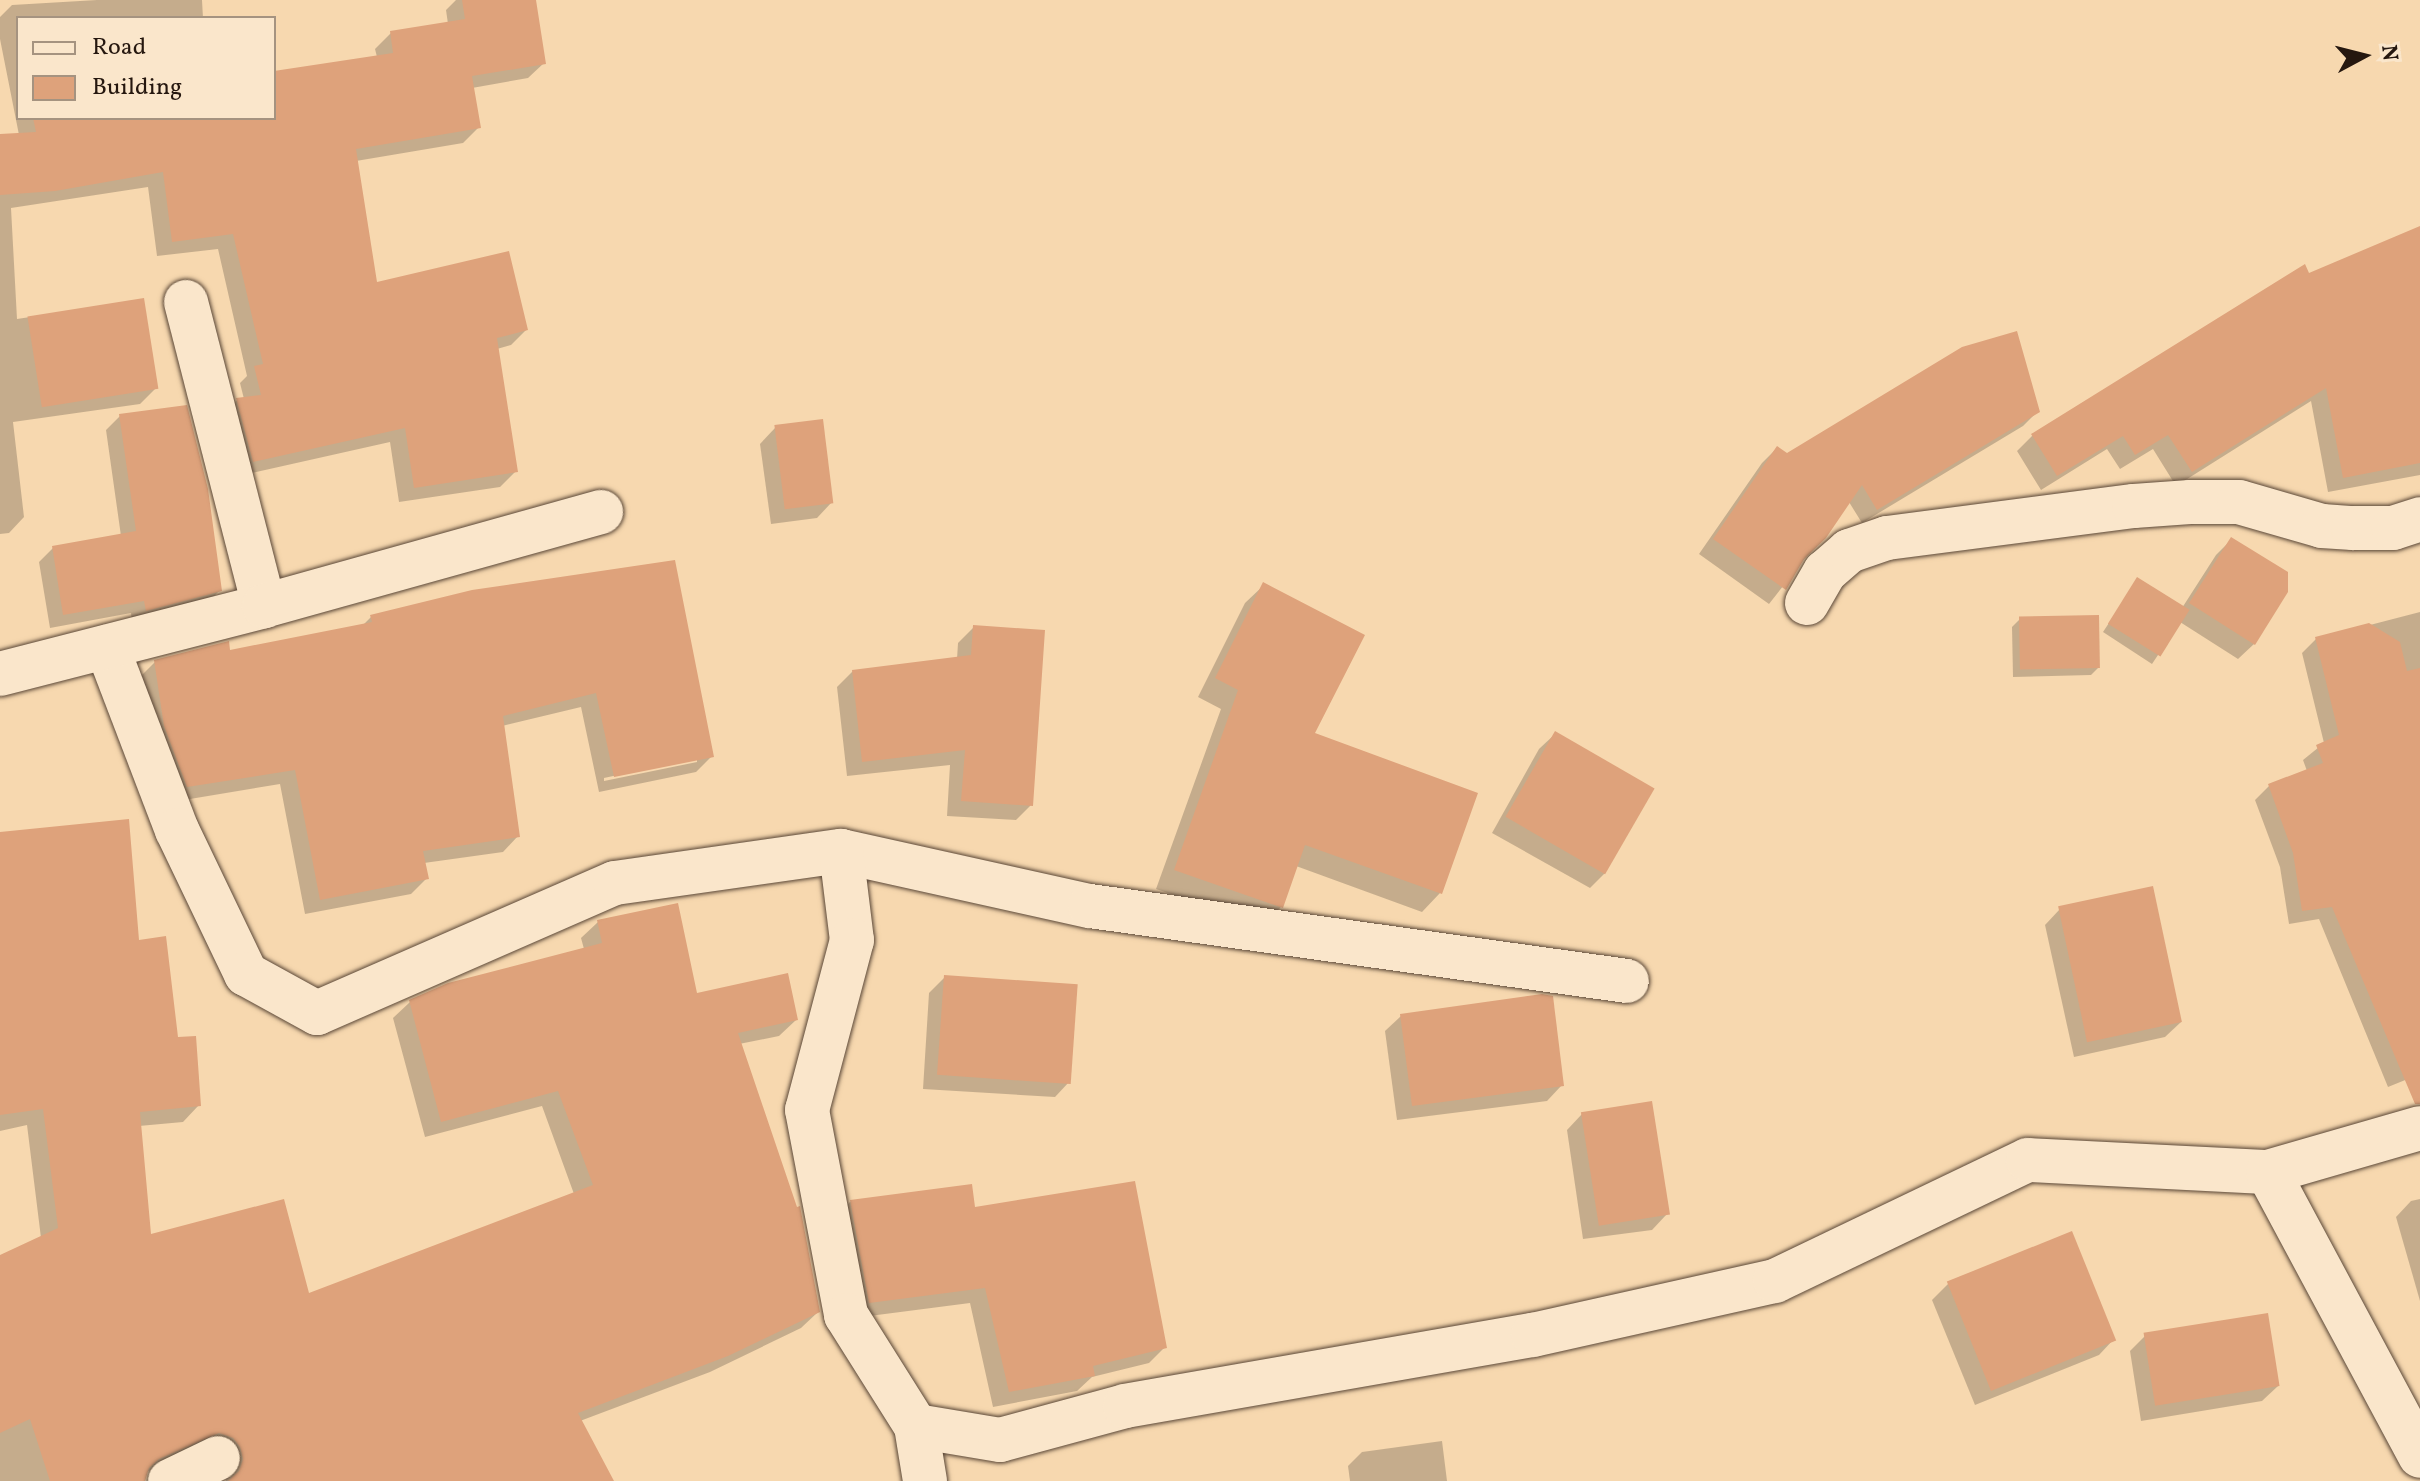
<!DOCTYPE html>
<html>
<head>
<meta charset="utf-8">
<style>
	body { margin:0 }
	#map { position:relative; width:2420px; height:1481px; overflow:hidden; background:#f7d8af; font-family:Vollkorn,serif }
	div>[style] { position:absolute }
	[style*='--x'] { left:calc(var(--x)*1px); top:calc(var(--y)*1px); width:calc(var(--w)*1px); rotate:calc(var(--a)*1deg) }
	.shadow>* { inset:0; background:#0003 }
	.building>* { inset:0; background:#dea27b; transform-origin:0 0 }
	.roads { filter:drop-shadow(0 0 2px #5a4737) drop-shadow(0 0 2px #5a4737) }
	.minor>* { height:44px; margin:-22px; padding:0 22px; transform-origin:22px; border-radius:22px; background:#fae6cb }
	span { translate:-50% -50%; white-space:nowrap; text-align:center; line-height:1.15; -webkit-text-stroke:6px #fae6cb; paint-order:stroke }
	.legend { position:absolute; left:16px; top:16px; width:260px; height:104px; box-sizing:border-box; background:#fae6cb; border:2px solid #a59380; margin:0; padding:10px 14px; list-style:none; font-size:24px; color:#25170f }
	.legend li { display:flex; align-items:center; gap:16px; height:40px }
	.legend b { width:40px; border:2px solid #a59380 }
	.north { position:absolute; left:2324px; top:16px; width:80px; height:80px; -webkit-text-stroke:6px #fae6cb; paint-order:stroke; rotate:83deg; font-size:22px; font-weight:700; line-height:32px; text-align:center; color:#25170f }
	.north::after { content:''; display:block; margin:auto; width:28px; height:36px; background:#25170f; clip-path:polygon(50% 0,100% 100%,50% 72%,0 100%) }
</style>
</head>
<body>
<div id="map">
	<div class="shadow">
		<i style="clip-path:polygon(97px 0,202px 0,203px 18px,18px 18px,18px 118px,274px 118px,274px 73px,377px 57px,375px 49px,391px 33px,448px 24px,446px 10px,456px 0,534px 0,544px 63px,528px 78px,472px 88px,478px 128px,463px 143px,356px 161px,375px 285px,526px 330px,511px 345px,497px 349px,515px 472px,500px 487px,399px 502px,390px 442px,238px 476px,222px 415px,237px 400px,244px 399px,240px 383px,247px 376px,218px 249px,157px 256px,148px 187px,11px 208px,17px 319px,142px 300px,155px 389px,140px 404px,13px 422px,24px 517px,9px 533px,0 534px,0 136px,19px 135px,0 39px,0 17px,12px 5px)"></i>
		<i style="clip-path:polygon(2420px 231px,2420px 475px,2328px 492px,2311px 401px,2176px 486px,2153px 449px,2120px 469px,2107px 449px,2041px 490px,2017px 451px,2032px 436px,2304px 267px,2308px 276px)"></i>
		<i style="clip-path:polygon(2038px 411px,2023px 426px,1862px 523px,1849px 502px,1769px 604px,1699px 554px,1762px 463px,1777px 448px,1787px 455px)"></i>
		<i style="clip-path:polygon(120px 416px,220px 590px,206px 604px,132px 623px,131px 613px,50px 628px,39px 562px,53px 548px,121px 536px,106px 430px)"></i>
		<i style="clip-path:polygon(775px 428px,832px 502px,817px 518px,771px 524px,760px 444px)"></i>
		<i style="clip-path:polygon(2232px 539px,2254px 644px,2238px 659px,2180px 622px,2152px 664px,2103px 632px,2138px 579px,2182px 608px,2216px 555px)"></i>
		<i style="clip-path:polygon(1264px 585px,1312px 734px,1440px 893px,1422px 912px,1296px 866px,1281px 907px,1263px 925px,1156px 889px,1221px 709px,1198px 697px,1245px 603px)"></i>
		<i style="clip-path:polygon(evenodd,472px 592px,712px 756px,696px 772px,599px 792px,581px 707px,502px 726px,518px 836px,503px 852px,424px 863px,427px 878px,411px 894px,305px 914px,280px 784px,172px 802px,139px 678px,155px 662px,229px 653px,362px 626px,371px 617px,472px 592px,697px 758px,697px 762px,604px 781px,604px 778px,697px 758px)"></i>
		<i style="clip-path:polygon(2420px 612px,2420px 1074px,2388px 1087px,2319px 919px,2289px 924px,2280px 867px,2255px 800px,2269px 786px,2307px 771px,2303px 760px,2324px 743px,2302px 653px,2316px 639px)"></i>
		<i style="clip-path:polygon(2019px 620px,2098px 668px,2091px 675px,2013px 677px,2012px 627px)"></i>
		<i style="clip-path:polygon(974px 627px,1031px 805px,1016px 820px,947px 816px,950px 765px,847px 776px,837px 687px,853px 671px,957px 659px,958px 643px)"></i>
		<i style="clip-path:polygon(1555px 734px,1605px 873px,1590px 888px,1492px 833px,1539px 749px)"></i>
		<i style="clip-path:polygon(0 834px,138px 943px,177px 1039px,199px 1105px,183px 1122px,139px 1126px,149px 1237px,308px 1296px,574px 1194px,542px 1106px,425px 1137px,393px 1018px,410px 1002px,584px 949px,581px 938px,598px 922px,695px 995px,796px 1020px,779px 1036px,739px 1044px,818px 1312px,801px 1328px,710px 1372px,580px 1421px,612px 1481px,226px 1481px,225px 1465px,189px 1451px,147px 1472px,145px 1481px,0 1481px,0 1257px,41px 1238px,27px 1125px,0 1131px)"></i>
		<i style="clip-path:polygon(2060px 909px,2181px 1022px,2165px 1037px,2074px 1057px,2045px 925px)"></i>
		<i style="clip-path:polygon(945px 977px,1070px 1081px,1055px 1097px,923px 1089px,929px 993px)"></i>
		<i style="clip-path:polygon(1401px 1016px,1562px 1085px,1547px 1101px,1397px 1120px,1385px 1031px)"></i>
		<i style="clip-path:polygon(1582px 1114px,1667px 1214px,1652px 1230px,1583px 1239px,1567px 1130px)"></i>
		<i style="clip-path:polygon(2420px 1199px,2420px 1301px,2396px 1217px,2411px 1201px)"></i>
		<i style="clip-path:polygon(850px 1202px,974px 1210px,1165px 1347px,1149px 1363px,1092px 1377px,1077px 1391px,993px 1407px,970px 1303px,854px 1318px,835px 1217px)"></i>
		<i style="clip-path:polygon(1948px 1284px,2114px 1339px,2099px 1355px,1975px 1405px,1932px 1300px)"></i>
		<i style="clip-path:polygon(2145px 1336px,2278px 1386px,2262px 1401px,2141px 1421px,2130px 1351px)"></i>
		<i style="clip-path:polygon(1442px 1441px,1447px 1481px,1350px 1481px,1348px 1466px,1362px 1452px)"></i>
	</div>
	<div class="building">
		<i style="clip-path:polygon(462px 0,536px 0,546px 64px,472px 76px,481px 128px,356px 149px,377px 282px,509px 251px,528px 330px,497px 338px,518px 472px,414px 488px,405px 428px,253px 462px,236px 398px,261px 395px,254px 366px,263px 364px,233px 234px,172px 242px,163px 172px,55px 191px,0 195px,0 134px,36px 132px,33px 118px,274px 118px,274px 71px,393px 53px,390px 31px,465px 19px)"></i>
		<i style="clip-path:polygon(2420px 226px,2420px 463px,2343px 478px,2326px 388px,2192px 472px,2168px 435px,2135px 455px,2123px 436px,2057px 476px,2031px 434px,2305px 264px,2309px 273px)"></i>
		<i style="left:144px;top:298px;width:92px;height:118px;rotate:81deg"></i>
		<i style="clip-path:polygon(2017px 331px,2040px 412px,1877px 510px,1862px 485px,1826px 538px,1804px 559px,1786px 590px,1713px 539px,1777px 446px,1787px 453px,1962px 347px)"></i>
		<i style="clip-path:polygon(187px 405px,208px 489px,222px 591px,146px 611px,144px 601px,63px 615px,52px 546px,136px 531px,119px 414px)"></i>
		<i style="left:823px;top:419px;width:85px;height:49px;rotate:83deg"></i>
		<i style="clip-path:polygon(2231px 537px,2288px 572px,2288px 592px,2255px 645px,2189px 603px)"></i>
		<i style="clip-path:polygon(675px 560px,714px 757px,614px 777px,596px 693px,503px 716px,520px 837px,423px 851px,429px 879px,320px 900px,295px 770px,187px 787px,164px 726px,154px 660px,229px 641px,230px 650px,372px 622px,370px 615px,472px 590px)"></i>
		<i style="left:2137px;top:577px;width:62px;height:55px;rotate:32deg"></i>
		<i style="clip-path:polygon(1263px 582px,1365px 635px,1315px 733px,1478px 793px,1442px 894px,1305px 845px,1283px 908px,1174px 870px,1238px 690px,1215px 678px)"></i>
		<i style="left:2099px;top:615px;width:53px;height:80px;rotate:89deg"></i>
		<i style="clip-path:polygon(2369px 623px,2400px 642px,2407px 671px,2420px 668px,2420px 1104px,2415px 1104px,2332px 907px,2302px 911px,2293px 853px,2268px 784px,2323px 763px,2316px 745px,2339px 735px,2315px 637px)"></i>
		<i style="clip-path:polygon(973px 625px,1045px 630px,1033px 806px,961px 801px,965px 750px,862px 762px,852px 670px,971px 655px)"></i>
		<i style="left:1555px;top:731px;width:115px;height:99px;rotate:30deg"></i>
		<i style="clip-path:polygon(129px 819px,139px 940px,166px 936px,178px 1037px,196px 1036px,201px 1106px,140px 1112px,151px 1234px,284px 1199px,309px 1293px,593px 1185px,558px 1091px,441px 1122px,409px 1000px,448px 983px,602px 943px,597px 920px,678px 903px,697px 993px,788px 973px,798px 1020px,738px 1033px,797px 1207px,800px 1206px,820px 1312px,728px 1356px,578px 1413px,614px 1481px,228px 1481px,239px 1471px,243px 1459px,240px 1447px,233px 1438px,219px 1433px,159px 1459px,149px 1468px,145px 1481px,50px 1481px,30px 1419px,0 1433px,0 1255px,58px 1228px,43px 1109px,0 1115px,0 832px)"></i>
		<i style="left:2153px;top:886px;width:139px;height:97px;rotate:78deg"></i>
		<i style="left:944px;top:975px;width:134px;height:100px;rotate:4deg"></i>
		<i style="clip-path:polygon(1542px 994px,1553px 996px,1564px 1086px,1412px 1106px,1400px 1014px)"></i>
		<i style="left:1652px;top:1101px;width:115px;height:72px;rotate:81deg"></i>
		<i style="clip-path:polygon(1135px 1181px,1167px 1348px,1093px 1366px,1095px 1376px,1009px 1392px,985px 1288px,869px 1303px,850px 1200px,972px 1184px,975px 1207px)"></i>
		<i style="left:2072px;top:1231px;width:118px;height:135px;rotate:68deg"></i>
		<i style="left:2268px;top:1313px;width:74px;height:126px;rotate:81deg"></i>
	</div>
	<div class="roads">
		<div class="minor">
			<i style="--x:186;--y:302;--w:314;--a:75.6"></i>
			<i style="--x:1807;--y:603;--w:36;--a:-60"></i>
			<i style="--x:1825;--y:572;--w:32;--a:-41"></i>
			<i style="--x:1849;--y:551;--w:40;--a:-18.9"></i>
			<i style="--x:1887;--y:538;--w:249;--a:-7.4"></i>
			<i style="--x:2134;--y:506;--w:56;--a:-4.1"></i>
			<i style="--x:2190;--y:502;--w:49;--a:0"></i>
			<i style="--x:2239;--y:502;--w:86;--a:16.1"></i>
			<i style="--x:2322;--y:526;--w:31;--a:4"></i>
			<i style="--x:2353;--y:528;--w:40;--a:0"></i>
			<i style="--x:2393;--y:528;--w:28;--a:-18"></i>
			<i style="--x:107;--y:647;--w:196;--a:69.1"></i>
			<i style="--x:177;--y:830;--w:160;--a:64.4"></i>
			<i style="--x:246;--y:974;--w:81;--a:28.8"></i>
			<i style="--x:317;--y:1013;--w:325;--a:-23.6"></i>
			<i style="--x:615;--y:883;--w:228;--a:-8.1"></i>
			<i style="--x:841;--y:851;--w:255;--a:12.5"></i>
			<i style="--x:1090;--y:906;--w:542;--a:7.95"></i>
			<i style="--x:0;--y:674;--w:273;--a:-14.4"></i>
			<i style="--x:264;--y:606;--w:350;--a:-15.6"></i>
			<i style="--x:841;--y:851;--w:90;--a:83"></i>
			<i style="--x:852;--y:940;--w:176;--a:104.8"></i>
			<i style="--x:807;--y:1110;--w:209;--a:79.2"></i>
			<i style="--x:846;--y:1315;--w:131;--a:57.8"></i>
			<i style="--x:916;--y:1426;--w:85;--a:9.5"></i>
			<i style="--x:1000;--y:1440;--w:130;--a:-15.2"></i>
			<i style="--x:1125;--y:1406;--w:414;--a:-9.9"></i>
			<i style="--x:1533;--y:1335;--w:248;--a:-12.6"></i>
			<i style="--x:1775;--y:1281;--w:280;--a:-25.6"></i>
			<i style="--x:2028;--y:1160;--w:240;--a:2.9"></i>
			<i style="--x:2268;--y:1172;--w:322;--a:61.8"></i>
			<i style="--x:2268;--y:1172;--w:158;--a:-16.1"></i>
			<i style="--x:916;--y:1426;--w:56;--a:80.7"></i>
			<i style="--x:170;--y:1481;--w:53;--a:-25.6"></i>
		</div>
	</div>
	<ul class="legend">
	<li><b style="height:10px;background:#fae6cb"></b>Road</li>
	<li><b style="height:22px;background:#dea27b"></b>Building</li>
	</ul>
	<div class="north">N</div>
</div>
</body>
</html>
